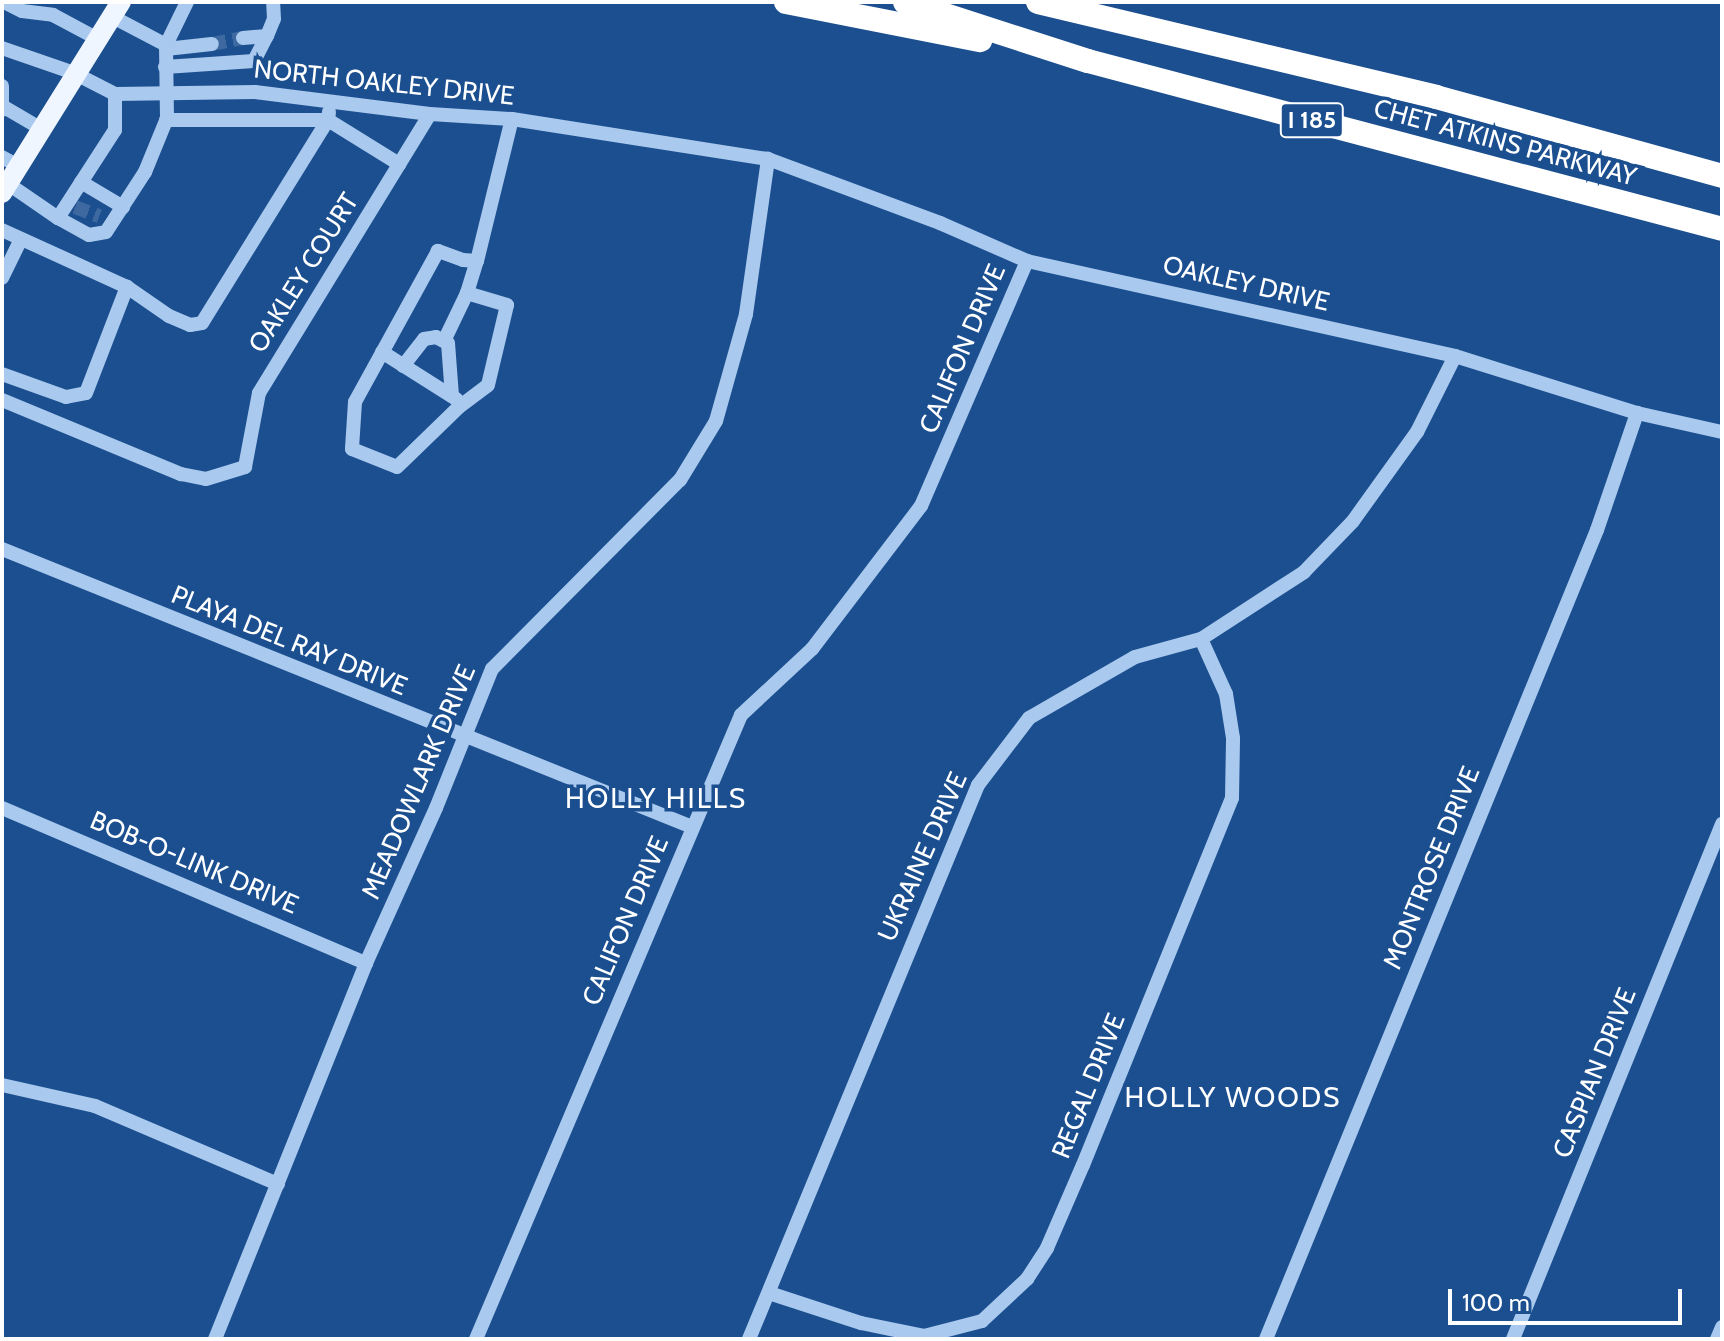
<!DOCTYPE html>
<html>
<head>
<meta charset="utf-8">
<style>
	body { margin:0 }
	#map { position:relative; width:1724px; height:1341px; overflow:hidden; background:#1b4f8f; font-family:Cabin,sans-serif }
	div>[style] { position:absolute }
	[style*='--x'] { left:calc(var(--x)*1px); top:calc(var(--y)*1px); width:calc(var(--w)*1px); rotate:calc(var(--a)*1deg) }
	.minor-tunnel>* { height:14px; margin-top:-7px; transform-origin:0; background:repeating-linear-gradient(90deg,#3d69a0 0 14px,transparent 0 21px) }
	.minor>* { height:14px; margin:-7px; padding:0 7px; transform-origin:7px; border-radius:7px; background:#a9c9ee }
	.major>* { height:20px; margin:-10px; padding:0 10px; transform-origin:10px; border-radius:10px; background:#f0f6ff }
	.highway>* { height:24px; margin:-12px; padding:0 12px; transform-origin:12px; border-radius:12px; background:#fff }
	span { translate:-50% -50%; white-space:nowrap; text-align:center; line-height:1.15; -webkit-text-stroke:7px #1b4f8f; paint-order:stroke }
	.shield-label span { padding:2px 6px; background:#1b4f8f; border:2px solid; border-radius:6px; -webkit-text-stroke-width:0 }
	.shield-label { font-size:24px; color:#fff; font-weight:700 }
	.street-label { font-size:26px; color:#fff }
	.neighbourhood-label { font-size:28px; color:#fff; letter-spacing:2px }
	.frame { position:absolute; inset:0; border:4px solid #fff; pointer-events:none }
	.scale { position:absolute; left:1448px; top:1289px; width:234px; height:36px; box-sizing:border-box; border:4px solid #fff; border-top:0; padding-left:10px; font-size:24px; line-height:28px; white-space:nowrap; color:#fff; -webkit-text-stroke:6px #1b4f8f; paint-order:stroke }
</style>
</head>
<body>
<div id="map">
	<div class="minor-tunnel">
		<i style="--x:212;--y:44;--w:32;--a:-11"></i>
		<i style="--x:75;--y:207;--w:26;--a:21"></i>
	</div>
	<div class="minor">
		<i style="--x:4;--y:2;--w:20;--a:27"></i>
		<i style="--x:22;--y:11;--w:31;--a:7"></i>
		<i style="--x:53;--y:15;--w:49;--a:28.1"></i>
		<i style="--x:111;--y:16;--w:62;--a:27.8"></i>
		<i style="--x:243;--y:38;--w:24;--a:-5"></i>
		<i style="--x:267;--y:36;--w:18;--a:-68"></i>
		<i style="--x:274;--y:19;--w:17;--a:-93"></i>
		<i style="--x:2;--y:48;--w:76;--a:19.1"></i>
		<i style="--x:74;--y:73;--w:46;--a:27.1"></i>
		<i style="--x:115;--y:94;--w:140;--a:-0.8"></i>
		<i style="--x:255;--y:92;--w:176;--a:7.2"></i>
		<i style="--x:430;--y:114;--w:82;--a:3.5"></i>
		<i style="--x:512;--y:119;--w:259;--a:8.9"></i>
		<i style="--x:768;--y:159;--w:184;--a:20.4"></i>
		<i style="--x:940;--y:223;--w:95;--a:23.6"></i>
		<i style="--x:1027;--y:261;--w:438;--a:12.5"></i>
		<i style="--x:1455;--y:356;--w:191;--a:17.4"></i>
		<i style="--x:1637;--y:413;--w:87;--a:12.6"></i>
		<i style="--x:166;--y:49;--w:46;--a:-6.2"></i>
		<i style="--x:165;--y:67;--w:89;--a:-3.9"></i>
		<i style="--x:254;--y:61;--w:28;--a:-63"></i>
		<i style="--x:2;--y:86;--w:20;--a:90"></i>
		<i style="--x:2;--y:110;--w:4;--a:-56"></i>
		<i style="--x:4;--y:107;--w:42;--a:30.3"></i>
		<i style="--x:329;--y:112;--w:8;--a:97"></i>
		<i style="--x:328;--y:120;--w:84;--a:31.8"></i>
		<i style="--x:2;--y:157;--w:18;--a:29"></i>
		<i style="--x:81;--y:182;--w:49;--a:30.8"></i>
		<i style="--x:7;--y:183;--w:62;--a:34.5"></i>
		<i style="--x:58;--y:218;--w:105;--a:-57.1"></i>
		<i style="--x:115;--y:130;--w:36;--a:-90"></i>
		<i style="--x:58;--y:218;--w:35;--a:29"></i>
		<i style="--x:89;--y:235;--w:17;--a:-10"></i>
		<i style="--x:106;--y:232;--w:72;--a:-57"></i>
		<i style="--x:145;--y:172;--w:58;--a:-67.8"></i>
		<i style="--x:167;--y:118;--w:73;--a:-90.8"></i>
		<i style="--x:166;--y:45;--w:48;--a:-64"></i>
		<i style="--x:2;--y:230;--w:137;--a:24.5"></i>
		<i style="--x:477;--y:261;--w:14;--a:-176"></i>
		<i style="--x:463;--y:260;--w:27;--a:-160"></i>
		<i style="--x:438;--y:251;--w:172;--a:118.8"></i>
		<i style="--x:355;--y:402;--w:47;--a:93.7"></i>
		<i style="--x:352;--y:449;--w:48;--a:21.8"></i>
		<i style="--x:397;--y:467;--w:86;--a:-44.1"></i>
		<i style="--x:459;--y:407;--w:36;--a:-37"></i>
		<i style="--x:488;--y:385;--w:82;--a:-76.6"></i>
		<i style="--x:507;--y:305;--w:42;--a:-163.3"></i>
		<i style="--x:467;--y:293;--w:34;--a:-73"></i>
		<i style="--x:477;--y:261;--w:146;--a:-76.2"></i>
		<i style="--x:2;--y:278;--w:43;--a:-64"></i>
		<i style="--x:444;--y:341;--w:53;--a:-64.4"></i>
		<i style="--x:382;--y:352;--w:88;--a:32.4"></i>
		<i style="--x:403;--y:366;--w:34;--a:-52"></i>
		<i style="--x:424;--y:339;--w:12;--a:-9"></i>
		<i style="--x:436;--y:337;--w:13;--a:27"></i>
		<i style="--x:448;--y:343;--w:53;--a:85.7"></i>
		<i style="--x:2;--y:374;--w:68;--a:19.8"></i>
		<i style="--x:66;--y:397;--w:20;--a:-11"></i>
		<i style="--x:86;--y:393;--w:114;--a:-68.9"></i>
		<i style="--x:127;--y:287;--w:51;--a:34.6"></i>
		<i style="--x:169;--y:316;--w:23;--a:23"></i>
		<i style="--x:190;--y:325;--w:12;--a:-9"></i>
		<i style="--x:202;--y:323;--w:239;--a:-58.2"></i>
		<i style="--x:328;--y:120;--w:162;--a:180"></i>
		<i style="--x:2;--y:400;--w:194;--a:22.5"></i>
		<i style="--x:181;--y:474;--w:25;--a:11"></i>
		<i style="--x:206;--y:479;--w:41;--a:-17.1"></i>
		<i style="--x:245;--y:467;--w:75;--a:-79.3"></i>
		<i style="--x:259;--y:393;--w:327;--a:-58.5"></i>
		<i style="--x:2;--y:549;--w:744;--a:21.94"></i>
		<i style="--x:2;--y:808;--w:396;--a:23.1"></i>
		<i style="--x:2;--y:1085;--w:95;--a:12.7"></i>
		<i style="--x:95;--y:1106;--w:199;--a:23.1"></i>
		<i style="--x:769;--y:1293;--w:97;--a:18.1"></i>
		<i style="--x:861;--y:1323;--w:64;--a:11.7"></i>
		<i style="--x:924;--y:1336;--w:60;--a:-14.5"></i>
		<i style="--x:982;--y:1321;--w:62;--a:-43"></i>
		<i style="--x:1027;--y:1279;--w:37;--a:-57"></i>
		<i style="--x:1047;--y:1248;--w:90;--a:-66.6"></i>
		<i style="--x:1083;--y:1165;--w:396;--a:-67.9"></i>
		<i style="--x:1232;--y:798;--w:60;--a:-89"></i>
		<i style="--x:1233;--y:738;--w:45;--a:-99"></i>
		<i style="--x:1226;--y:694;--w:60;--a:-114.4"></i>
		<i style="--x:215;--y:1339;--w:405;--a:-68.1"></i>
		<i style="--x:366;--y:963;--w:170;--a:-65.7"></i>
		<i style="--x:436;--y:808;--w:150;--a:-68.1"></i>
		<i style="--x:492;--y:669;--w:267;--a:-45.2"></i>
		<i style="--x:680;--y:480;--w:69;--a:-58.6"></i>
		<i style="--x:716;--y:421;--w:111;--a:-74.3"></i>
		<i style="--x:746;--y:314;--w:157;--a:-81.9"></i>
		<i style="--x:476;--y:1339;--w:678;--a:-66.99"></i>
		<i style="--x:741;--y:715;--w:97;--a:-42.9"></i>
		<i style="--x:812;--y:649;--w:180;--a:-52.7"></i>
		<i style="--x:921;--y:506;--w:267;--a:-66.6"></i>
		<i style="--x:749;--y:1339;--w:599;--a:-67.54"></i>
		<i style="--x:978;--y:785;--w:84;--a:-52.7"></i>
		<i style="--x:1029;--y:718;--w:122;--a:-29.9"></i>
		<i style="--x:1135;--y:657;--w:68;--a:-15.3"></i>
		<i style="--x:1201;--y:639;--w:123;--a:-33"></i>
		<i style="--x:1304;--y:572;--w:71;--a:-46.1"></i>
		<i style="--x:1353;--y:521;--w:110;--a:-54.3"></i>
		<i style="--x:1417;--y:432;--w:85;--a:-63.4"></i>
		<i style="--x:1266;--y:1339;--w:874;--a:-67.75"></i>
		<i style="--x:1597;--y:530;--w:124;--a:-71.1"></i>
		<i style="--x:1513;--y:1339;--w:556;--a:-67.91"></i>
		<i style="--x:1717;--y:1339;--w:13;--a:-67"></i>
	</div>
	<div class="major">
		<i style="--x:2;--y:193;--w:225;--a:-58.1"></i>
	</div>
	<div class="highway">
		<i style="--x:786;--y:2;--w:198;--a:11.1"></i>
		<i style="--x:905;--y:2;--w:192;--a:17.9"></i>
		<i style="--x:1088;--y:61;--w:656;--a:14.84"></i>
		<i style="--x:1038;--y:2;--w:409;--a:13.4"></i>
		<i style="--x:1436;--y:97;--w:297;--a:15.4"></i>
	</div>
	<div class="shield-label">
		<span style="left:1312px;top:120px">I 185</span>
	</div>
	<div class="street-label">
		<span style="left:384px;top:83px;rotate:6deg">NORTH OAKLEY DRIVE</span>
		<span style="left:1505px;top:143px;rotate:15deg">CHET ATKINS PARKWAY</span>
		<span style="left:304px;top:273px;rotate:-58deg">OAKLEY COURT</span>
		<span style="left:1246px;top:284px;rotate:13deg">OAKLEY DRIVE</span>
		<span style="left:963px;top:349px;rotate:-67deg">CALIFON DRIVE</span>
		<span style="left:289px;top:641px;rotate:22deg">PLAYA DEL RAY DRIVE</span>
		<span style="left:419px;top:782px;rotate:-67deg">MEADOWLARK DRIVE</span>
		<span style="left:923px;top:857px;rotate:-66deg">UKRAINE DRIVE</span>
		<span style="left:194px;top:863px;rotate:23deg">BOB-O-LINK DRIVE</span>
		<span style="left:1432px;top:868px;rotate:-68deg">MONTROSE DRIVE</span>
		<span style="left:626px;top:921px;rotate:-67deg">CALIFON DRIVE</span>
		<span style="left:1595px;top:1073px;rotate:-68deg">CASPIAN DRIVE</span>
		<span style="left:1089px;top:1086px;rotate:-68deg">REGAL DRIVE</span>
	</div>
	<div class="neighbourhood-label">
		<span style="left:656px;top:798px">HOLLY HILLS</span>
		<span style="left:1233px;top:1097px">HOLLY WOODS</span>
	</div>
	<div class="frame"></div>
	<div class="scale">100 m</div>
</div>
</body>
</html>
